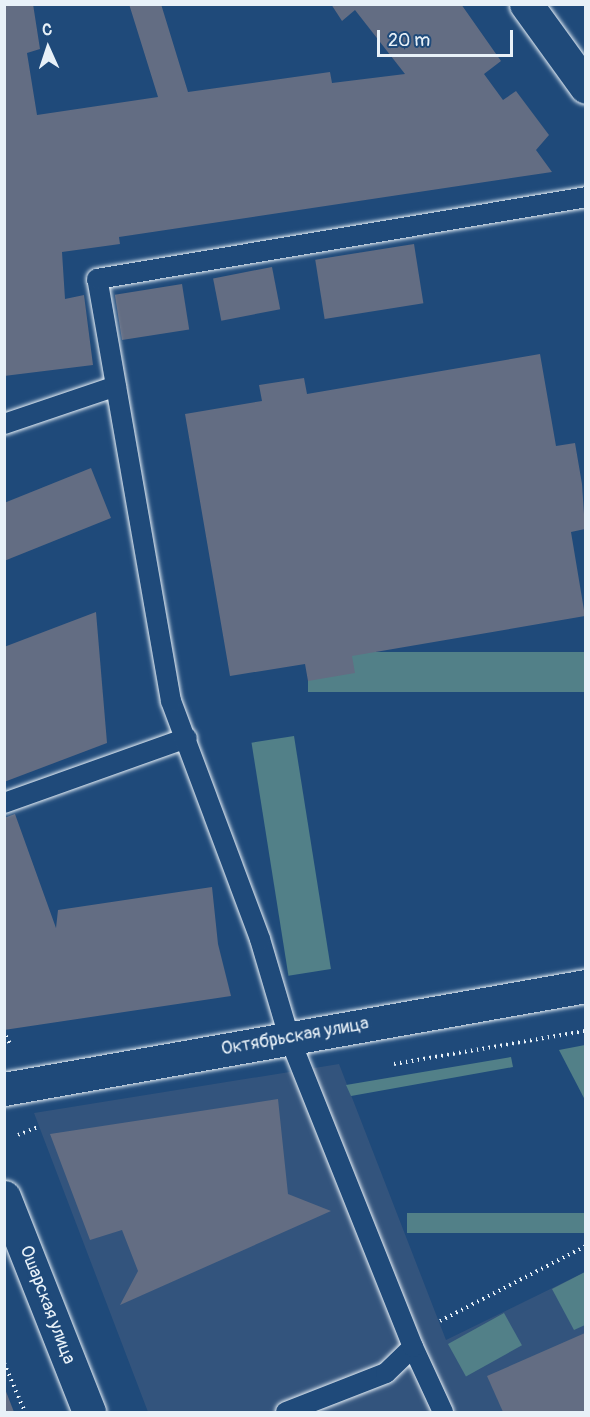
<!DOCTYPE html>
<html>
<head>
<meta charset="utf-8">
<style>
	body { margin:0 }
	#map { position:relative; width:590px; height:1417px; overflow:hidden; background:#1f4a7a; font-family:Pangolin,sans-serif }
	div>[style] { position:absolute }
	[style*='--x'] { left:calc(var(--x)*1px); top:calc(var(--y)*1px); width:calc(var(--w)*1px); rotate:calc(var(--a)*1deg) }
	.built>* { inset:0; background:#33547d }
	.green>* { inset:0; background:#528088; transform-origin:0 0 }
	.building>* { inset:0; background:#636d83; transform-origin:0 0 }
	.path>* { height:4px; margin-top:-2px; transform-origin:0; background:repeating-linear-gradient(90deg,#e8f1f8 0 1.5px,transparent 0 6px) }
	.roads { filter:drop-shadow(0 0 2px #e8f1f8) drop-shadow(0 0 2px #e8f1f8) }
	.service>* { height:20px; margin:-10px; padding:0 10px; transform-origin:10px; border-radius:10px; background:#1f4a7a }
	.tertiary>* { height:33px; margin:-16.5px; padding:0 16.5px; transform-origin:16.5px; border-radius:16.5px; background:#1f4a7a }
	.secondary>* { height:33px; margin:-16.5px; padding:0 16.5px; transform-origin:16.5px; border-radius:16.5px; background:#1f4a7a }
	span { translate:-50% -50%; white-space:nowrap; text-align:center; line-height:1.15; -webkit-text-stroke:6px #1f4a7a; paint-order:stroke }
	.street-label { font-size:18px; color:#e8f1f8 }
	.frame { position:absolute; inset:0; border:6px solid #e8f1f8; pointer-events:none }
	.north { position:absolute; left:18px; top:18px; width:60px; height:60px; -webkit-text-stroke:4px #1f4a7a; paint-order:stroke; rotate:357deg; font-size:16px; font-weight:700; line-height:24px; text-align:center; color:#e8f1f8 }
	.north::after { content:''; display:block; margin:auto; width:21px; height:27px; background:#e8f1f8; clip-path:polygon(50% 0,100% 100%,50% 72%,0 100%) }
	.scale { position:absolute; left:377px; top:30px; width:136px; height:27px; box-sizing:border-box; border:3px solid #e8f1f8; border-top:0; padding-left:8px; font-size:18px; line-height:21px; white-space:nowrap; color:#e8f1f8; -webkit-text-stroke:4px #1f4a7a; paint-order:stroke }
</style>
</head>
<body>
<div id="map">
	<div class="built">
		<i style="clip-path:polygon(339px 1064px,446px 1340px,585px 1272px,585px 1412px,148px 1412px,34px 1113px)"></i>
	</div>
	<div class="green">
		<i style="left:585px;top:652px;width:40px;height:277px;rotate:90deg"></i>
		<i style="left:294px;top:736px;width:236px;height:43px;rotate:81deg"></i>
		<i style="clip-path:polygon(585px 1045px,586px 1100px,585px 1100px,559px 1050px)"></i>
		<i style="clip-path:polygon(511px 1057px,513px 1067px,351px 1096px,346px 1085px)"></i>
		<i style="left:585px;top:1213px;width:20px;height:178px;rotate:90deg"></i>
		<i style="clip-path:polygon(585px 1272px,585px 1325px,574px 1330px,552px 1289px)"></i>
		<i style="left:504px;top:1313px;width:37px;height:64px;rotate:61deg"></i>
	</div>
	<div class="building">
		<i style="clip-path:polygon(4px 4px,33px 4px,40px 49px,27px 53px,37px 115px,158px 97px,129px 4px,161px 4px,188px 92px,330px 72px,332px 83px,405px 74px,355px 10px,342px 21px,331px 4px,461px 4px,501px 61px,484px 74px,503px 100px,516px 91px,549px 135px,536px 150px,552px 172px,119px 237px,120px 244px,62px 252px,65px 299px,84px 295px,93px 365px,4px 376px)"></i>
		<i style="left:414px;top:244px;width:60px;height:100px;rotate:81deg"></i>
		<i style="left:272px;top:267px;width:43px;height:60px;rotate:79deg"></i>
		<i style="left:182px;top:284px;width:46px;height:68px;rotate:81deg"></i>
		<i style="clip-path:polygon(540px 354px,556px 446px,575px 443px,582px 484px,585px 529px,571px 532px,585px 616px,352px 656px,355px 673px,308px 681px,305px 664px,230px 676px,185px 414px,262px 401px,259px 385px,304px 378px,307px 394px)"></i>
		<i style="clip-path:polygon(91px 468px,111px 518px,4px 561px,4px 503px)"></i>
		<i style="clip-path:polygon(96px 612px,107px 743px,4px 782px,4px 647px)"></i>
		<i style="clip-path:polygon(15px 814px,56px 928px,58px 910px,212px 887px,218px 944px,231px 996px,4px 1030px,4px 818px)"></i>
		<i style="clip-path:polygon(278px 1099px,288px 1194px,331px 1211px,120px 1305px,138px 1271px,122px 1230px,90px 1240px,50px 1134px)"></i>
		<i style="clip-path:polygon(585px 1333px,585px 1412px,503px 1412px,487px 1376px)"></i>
		<i style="clip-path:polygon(5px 1389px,14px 1412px,4px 1412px)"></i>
	</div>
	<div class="path">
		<i style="--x:6;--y:1036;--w:11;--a:63"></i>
		<i style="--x:394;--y:1064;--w:195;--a:-9.8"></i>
		<i style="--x:18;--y:1135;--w:22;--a:-22"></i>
		<i style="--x:440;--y:1321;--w:164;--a:-27.2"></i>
		<i style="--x:4;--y:1363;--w:53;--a:66.8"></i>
	</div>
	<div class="roads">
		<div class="service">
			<i style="--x:4;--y:424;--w:118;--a:-18.7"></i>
			<i style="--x:4;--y:803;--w:194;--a:-19.6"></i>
			<i style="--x:413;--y:1347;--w:72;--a:65.2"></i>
			<i style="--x:286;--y:1412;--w:107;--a:-21.3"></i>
			<i style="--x:386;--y:1373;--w:37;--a:-44"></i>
			<i style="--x:413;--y:1347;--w:334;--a:-111.8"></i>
			<i style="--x:289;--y:1037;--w:102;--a:-106.5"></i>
			<i style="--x:260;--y:939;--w:254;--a:-110.5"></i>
			<i style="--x:171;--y:701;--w:428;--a:-99.9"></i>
			<i style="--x:97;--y:279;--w:496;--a:-9.5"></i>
		</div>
		<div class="tertiary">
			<i style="--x:4;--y:1089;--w:591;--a:-10.04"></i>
			<i style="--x:4;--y:1197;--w:231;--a:68.4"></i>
		</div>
		<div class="secondary">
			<i style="--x:526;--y:4;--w:102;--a:54.1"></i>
		</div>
	</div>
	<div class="street-label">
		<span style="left:295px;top:1037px;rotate:-10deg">Октябрьская улица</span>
		<span style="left:47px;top:1305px;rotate:69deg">Ошарская улица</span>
	</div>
	<div class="frame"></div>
	<div class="north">С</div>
	<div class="scale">20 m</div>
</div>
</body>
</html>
